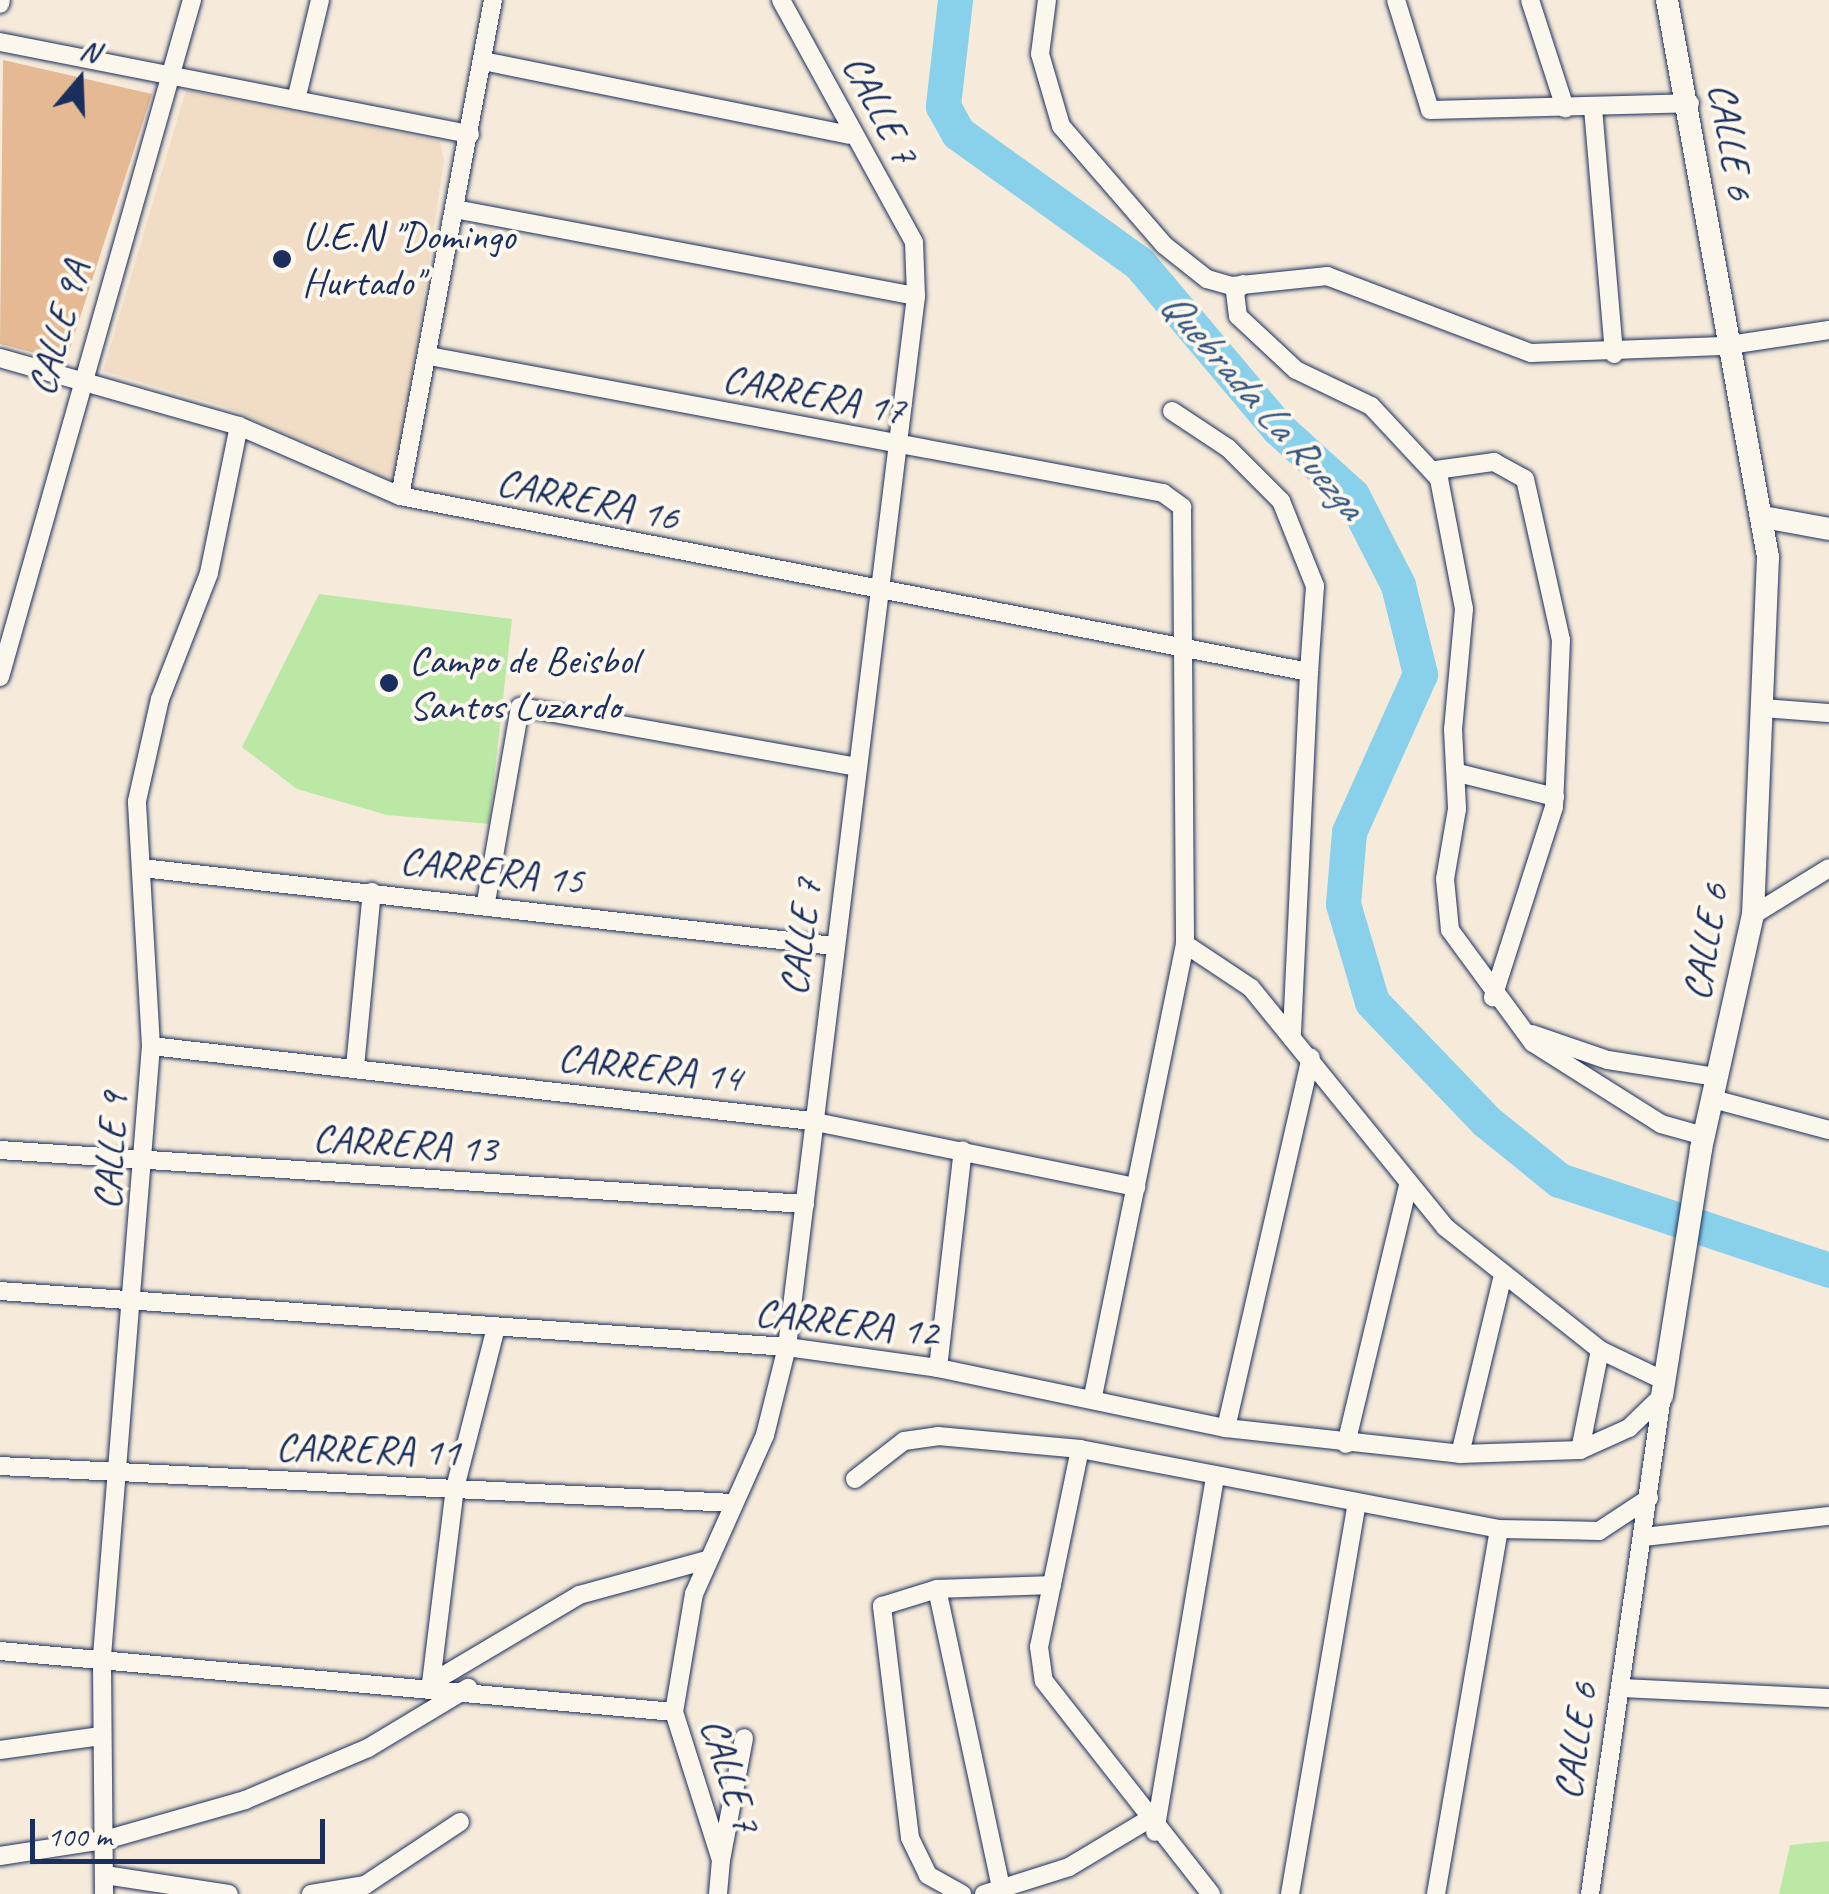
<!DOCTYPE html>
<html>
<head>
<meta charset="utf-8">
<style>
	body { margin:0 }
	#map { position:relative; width:1829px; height:1894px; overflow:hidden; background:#f6ebda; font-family:Caveat,sans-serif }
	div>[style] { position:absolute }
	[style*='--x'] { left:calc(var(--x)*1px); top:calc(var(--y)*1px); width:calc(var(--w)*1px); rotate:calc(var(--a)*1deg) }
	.built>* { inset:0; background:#f1dcc5 }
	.green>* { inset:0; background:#bbe8a5 }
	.river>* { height:35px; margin:-17.5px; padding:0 17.5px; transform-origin:17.5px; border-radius:17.5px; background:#89d0eb }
	.building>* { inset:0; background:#e4b994 }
	.roads { filter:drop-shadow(0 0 2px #1b2f5e) drop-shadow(0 0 2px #1b2f5e) }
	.minor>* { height:18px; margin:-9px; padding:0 9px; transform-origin:9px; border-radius:9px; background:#fbf7ec }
	.tertiary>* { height:22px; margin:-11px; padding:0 11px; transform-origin:11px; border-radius:11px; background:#fbf7ec }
	.dots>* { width:28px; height:28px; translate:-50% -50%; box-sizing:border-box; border:5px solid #fbf7ec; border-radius:50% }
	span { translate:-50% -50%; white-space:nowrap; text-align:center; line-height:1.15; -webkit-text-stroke:8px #fbf7ec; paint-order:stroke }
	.street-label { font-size:40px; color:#1b2f5e }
	.poi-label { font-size:40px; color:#1b2f5e }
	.left { translate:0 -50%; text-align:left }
	.water-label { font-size:42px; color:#365781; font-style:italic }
	.north { position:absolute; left:30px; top:30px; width:100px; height:100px; -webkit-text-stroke:8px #fbf7ec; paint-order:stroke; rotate:19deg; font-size:28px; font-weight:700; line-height:40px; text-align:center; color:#1b2f5e }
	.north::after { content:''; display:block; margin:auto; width:35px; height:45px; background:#1b2f5e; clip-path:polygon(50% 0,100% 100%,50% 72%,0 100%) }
	.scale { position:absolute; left:30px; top:1819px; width:295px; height:45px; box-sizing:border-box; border:5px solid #1b2f5e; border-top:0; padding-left:12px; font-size:30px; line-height:35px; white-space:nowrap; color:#1b2f5e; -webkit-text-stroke:8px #fbf7ec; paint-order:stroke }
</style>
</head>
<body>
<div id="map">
	<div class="built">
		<i style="clip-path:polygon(186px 90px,440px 141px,444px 160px,396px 482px,226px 407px,103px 371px)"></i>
	</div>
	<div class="green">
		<i style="clip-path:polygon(319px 594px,512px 619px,489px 824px,387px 815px,297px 789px,242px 747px)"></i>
		<i style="clip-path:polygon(1829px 1841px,1829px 1894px,1779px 1894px,1790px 1845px)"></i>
	</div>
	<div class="river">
		<i style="--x:955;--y:0;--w:107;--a:96.5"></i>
		<i style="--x:943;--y:106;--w:31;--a:61"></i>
		<i style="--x:958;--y:133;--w:223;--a:35.7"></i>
		<i style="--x:1139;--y:263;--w:216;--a:49.9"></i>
		<i style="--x:1278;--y:428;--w:100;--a:42.2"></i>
		<i style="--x:1352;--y:495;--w:101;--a:62.9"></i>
		<i style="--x:1398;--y:585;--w:92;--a:76.1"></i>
		<i style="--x:1420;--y:674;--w:173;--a:114.2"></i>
		<i style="--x:1349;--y:832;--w:72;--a:94.8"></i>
		<i style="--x:1343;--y:904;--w:102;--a:73.5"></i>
		<i style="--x:1372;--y:1002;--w:165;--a:46.2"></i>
		<i style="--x:1486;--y:1121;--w:94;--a:38.9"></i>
		<i style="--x:1559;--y:1180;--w:285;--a:18.4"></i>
	</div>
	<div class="building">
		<i style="clip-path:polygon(3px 60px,152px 94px,66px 361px,0 344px)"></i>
	</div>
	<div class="roads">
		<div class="minor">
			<i style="--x:1047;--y:0;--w:54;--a:97.4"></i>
			<i style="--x:1040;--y:54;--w:75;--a:73.7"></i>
			<i style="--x:1061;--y:126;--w:157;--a:49.1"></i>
			<i style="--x:1164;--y:245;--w:55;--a:38.3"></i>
			<i style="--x:1207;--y:279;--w:26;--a:16"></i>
			<i style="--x:1232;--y:286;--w:96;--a:-6"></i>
			<i style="--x:1327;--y:276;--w:218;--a:20.7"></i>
			<i style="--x:1531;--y:353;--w:192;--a:-2.1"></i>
			<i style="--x:1723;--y:346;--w:107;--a:-8.6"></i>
			<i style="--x:1396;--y:0;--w:115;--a:72.8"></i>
			<i style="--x:1430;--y:110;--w:260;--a:-1.5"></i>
			<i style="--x:1530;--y:0;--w:114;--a:72"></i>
			<i style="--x:0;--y:4;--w:4;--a:-76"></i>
			<i style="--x:0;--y:42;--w:479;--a:11.1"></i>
			<i style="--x:483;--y:61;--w:373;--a:11.4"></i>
			<i style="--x:296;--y:100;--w:103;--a:-76.5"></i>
			<i style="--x:1593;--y:108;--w:247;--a:85.1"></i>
			<i style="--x:455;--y:209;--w:469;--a:10.7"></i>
			<i style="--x:1243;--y:284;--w:11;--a:135"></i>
			<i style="--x:1235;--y:292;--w:24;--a:83"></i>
			<i style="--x:1238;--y:316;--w:79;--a:43"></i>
			<i style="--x:1296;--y:370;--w:83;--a:25.6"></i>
			<i style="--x:1371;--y:406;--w:100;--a:47"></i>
			<i style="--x:1439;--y:479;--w:132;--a:79.1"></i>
			<i style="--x:1464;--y:609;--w:121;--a:95.2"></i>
			<i style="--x:1453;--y:729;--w:80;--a:87.1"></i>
			<i style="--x:1457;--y:809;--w:71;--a:99.7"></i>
			<i style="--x:1445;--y:879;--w:51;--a:84.4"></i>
			<i style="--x:1450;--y:930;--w:140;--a:53.7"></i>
			<i style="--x:1533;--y:1043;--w:151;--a:32.3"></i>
			<i style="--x:1661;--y:1124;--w:45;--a:15.6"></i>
			<i style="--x:429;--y:356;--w:747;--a:10.57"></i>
			<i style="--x:1163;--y:493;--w:24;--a:36"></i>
			<i style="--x:1182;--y:507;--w:437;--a:89.6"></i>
			<i style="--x:1185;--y:944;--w:462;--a:101.5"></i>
			<i style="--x:0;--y:358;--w:248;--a:15.9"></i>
			<i style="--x:239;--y:426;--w:176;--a:23.5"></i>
			<i style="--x:400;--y:496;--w:926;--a:10.96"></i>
			<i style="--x:1309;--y:672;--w:366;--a:92.7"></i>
			<i style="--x:1172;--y:411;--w:67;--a:33.5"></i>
			<i style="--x:1228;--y:448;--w:75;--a:45"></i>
			<i style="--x:1281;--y:501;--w:92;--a:68.2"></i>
			<i style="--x:1315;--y:586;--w:86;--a:94"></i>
			<i style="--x:1436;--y:470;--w:59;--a:-7.9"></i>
			<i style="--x:1494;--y:462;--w:35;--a:29"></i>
			<i style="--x:1525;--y:479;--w:165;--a:77.4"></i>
			<i style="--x:1561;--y:640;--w:167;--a:92.4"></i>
			<i style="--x:1554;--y:807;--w:200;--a:107.8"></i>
			<i style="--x:400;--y:496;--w:505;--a:-79.38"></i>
			<i style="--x:0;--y:677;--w:704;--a:-74.17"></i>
			<i style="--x:1762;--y:708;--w:67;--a:4.3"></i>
			<i style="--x:1458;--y:773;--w:100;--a:13.9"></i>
			<i style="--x:142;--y:868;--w:696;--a:6.43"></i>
			<i style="--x:486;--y:902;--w:198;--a:-80.1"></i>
			<i style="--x:520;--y:707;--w:343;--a:10.1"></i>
			<i style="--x:1753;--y:915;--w:89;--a:-31.7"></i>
			<i style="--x:1185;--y:944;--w:79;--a:33.7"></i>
			<i style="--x:1251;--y:988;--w:308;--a:50.9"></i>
			<i style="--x:1445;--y:1227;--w:198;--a:38.4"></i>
			<i style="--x:1600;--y:1350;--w:70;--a:25.5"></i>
			<i style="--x:1532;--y:1034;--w:80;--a:18.9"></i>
			<i style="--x:1608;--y:1060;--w:110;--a:8.9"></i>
			<i style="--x:151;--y:1046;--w:664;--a:6.48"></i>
			<i style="--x:811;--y:1121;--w:332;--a:11.5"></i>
			<i style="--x:355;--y:1067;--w:176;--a:-84.5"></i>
			<i style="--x:1713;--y:1099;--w:120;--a:15"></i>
			<i style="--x:0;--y:1150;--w:807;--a:3.84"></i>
			<i style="--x:0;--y:1291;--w:789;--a:4.07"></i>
			<i style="--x:787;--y:1347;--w:152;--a:7.9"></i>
			<i style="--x:938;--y:1368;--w:294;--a:11.8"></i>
			<i style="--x:1226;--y:1428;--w:235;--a:6.3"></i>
			<i style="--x:1460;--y:1454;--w:120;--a:-1.9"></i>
			<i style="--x:1580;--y:1450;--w:54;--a:-24.2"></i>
			<i style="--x:1629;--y:1428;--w:46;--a:-44.1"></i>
			<i style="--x:938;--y:1368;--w:219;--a:-83.5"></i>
			<i style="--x:1226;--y:1428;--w:380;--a:-77.1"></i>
			<i style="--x:1346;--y:1444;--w:269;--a:-76.5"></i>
			<i style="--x:1080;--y:1449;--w:202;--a:101.7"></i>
			<i style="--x:1039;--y:1647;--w:34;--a:82"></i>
			<i style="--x:1044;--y:1681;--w:271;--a:51.9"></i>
			<i style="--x:1580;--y:1450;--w:102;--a:-78.7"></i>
			<i style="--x:1460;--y:1454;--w:184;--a:-76.5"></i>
			<i style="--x:0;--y:1466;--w:734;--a:2.89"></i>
			<i style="--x:855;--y:1479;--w:62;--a:-37.8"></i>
			<i style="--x:904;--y:1441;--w:34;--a:-8"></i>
			<i style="--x:938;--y:1436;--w:143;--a:5.2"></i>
			<i style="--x:1080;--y:1449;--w:427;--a:10.8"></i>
			<i style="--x:1499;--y:1529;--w:100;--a:1.1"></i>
			<i style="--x:1599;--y:1531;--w:60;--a:-33.4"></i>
			<i style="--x:1644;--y:1537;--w:186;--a:-6.5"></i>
			<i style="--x:937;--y:1589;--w:311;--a:77.9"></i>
			<i style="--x:0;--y:1651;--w:677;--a:5.17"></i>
			<i style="--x:431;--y:1683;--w:196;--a:-83"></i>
			<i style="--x:455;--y:1488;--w:166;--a:-75.7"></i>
			<i style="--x:431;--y:1683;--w:172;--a:-30.7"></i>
			<i style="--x:579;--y:1595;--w:133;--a:-15.3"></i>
			<i style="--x:1621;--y:1688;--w:208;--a:2.8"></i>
			<i style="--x:0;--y:1750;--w:102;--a:-7.9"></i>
			<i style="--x:1155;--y:1832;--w:358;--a:-80.4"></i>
			<i style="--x:0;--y:1856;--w:106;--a:-8.7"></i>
			<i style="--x:105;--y:1840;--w:146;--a:-15.9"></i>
			<i style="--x:245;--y:1800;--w:134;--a:-22.9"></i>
			<i style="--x:368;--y:1748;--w:117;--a:-31"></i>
			<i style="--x:721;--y:1860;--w:124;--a:-79.3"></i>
			<i style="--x:105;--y:1875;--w:125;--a:8.7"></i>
			<i style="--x:104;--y:1894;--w:238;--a:-90.5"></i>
			<i style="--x:102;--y:1656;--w:612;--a:-85.41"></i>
			<i style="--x:151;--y:1046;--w:245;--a:-93.3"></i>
			<i style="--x:137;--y:801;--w:105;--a:-77.3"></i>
			<i style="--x:160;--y:699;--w:135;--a:-68.7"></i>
			<i style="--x:209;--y:573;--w:150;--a:-78.5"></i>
			<i style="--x:311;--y:1894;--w:55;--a:-9.5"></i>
			<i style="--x:365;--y:1885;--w:114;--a:-33.6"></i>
			<i style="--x:718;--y:1894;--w:34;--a:-85"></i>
			<i style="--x:721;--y:1860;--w:155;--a:-107.6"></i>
			<i style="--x:674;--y:1712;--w:120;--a:-80.4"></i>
			<i style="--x:694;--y:1594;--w:174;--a:-65.9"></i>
			<i style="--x:765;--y:1435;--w:91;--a:-76"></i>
			<i style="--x:787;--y:1347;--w:1059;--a:-83"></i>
			<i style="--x:916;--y:296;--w:54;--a:-92.1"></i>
			<i style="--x:914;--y:242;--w:276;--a:-118.8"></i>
			<i style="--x:962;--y:1894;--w:39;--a:-151"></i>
			<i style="--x:928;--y:1875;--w:41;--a:-115.9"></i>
			<i style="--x:910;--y:1838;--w:234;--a:-96.9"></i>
			<i style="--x:882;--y:1606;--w:58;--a:-17.2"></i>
			<i style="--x:937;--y:1589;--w:115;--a:-2"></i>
			<i style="--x:984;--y:1894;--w:89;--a:-17.6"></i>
			<i style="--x:1069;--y:1867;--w:90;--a:-30.9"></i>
			<i style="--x:1290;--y:1894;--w:397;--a:-80.3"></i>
			<i style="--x:1436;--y:1894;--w:370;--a:-80.2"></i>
			<i style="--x:1590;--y:1894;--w:503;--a:-81.77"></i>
		</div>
		<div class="tertiary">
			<i style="--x:1763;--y:517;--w:67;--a:10.3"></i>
			<i style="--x:1662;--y:1396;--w:250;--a:-81"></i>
			<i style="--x:1701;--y:1149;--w:240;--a:-77.5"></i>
			<i style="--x:1753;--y:915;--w:358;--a:-87.6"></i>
			<i style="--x:1768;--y:557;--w:566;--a:-100.28"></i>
		</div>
	</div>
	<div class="dots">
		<i style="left:282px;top:259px;background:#1b2f5e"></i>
		<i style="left:389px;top:683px;background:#1b2f5e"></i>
	</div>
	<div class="street-label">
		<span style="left:881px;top:109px;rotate:63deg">CALLE 7</span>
		<span style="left:1732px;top:141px;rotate:81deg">CALLE 6</span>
		<span style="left:58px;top:328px;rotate:-74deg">CALLE 9A</span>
		<span style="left:814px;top:394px;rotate:11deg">CARRERA 17</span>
		<span style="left:588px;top:499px;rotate:12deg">CARRERA 16</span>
		<span style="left:492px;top:870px;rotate:7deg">CARRERA 15</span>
		<span style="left:800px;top:937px;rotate:-82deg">CALLE 7</span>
		<span style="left:1705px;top:942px;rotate:-80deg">CALLE 6</span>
		<span style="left:650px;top:1067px;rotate:7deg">CARRERA 14</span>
		<span style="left:405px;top:1143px;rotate:4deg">CARRERA 13</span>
		<span style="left:110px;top:1151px;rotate:-86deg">CALLE 9</span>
		<span style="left:847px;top:1322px;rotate:7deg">CARRERA 12</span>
		<span style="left:368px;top:1449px;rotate:2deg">CARRERA 11</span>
		<span style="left:1575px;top:1741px;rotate:-81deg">CALLE 6</span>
		<span style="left:731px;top:1775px;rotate:73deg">CALLE 7</span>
	</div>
	<div class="poi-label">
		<span class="left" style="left:302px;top:259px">U.E.N "Domingo<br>Hurtado"</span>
		<span class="left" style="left:409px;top:683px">Campo de Beisbol<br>Santos Luzardo</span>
	</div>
	<div class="water-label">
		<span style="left:1262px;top:405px;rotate:49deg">Quebrada La Ruezga</span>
	</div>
	<div class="north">N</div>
	<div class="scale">100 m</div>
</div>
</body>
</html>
